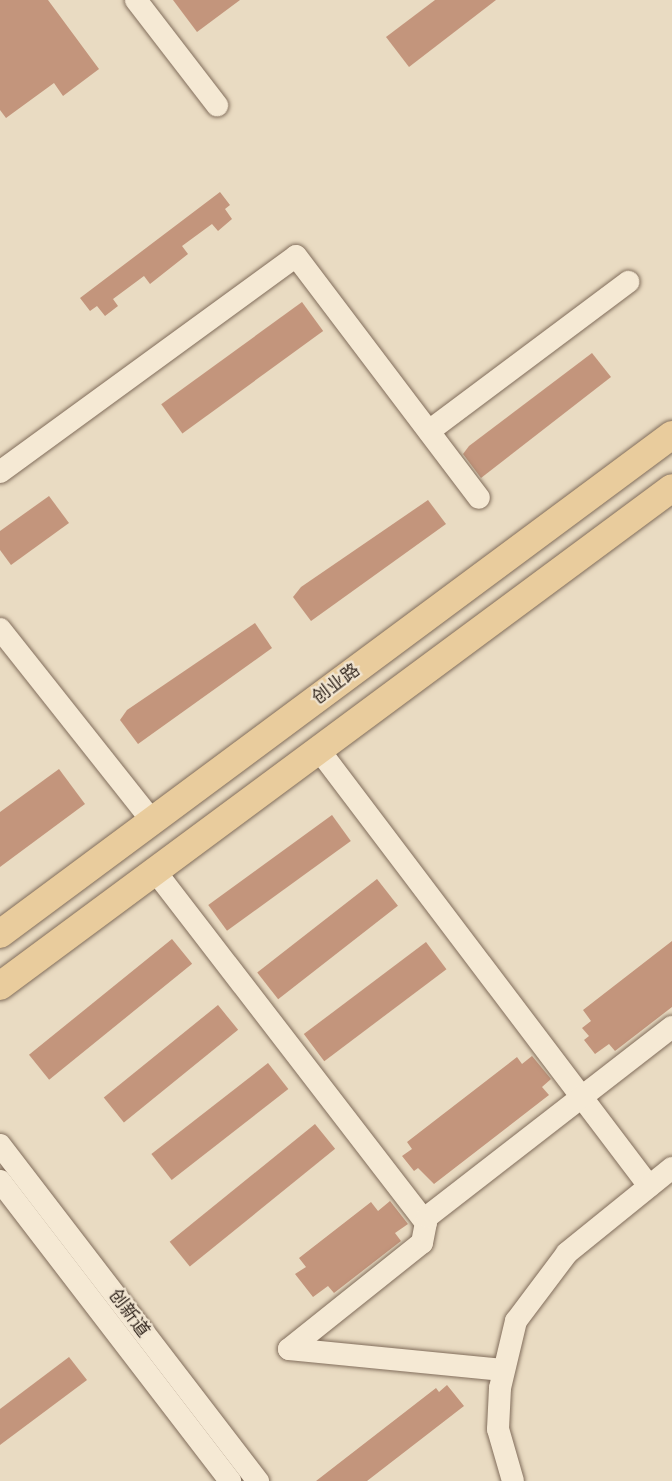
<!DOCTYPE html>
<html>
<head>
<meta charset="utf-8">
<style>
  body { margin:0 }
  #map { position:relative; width:672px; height:1481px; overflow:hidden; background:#e9dbc2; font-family:"Roboto Serif","Noto Sans SC",serif }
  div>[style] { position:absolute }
  .building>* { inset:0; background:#c3957c; transform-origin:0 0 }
  .roads { filter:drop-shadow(0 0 2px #816d5b) drop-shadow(0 0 2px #816d5b) }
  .minor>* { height:22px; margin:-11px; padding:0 11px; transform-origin:11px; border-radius:11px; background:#f5e9d4 }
  .major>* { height:28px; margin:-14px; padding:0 14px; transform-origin:14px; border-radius:14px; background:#e9cc9d }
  span { translate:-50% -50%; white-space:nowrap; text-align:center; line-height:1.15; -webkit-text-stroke:4.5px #f1e5d1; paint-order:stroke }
  .street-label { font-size:18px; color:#32261e }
</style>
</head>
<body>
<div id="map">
  <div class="building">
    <div style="clip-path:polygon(0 0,48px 0,99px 69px,63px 96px,54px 83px,6px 118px,0 110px)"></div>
    <div style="clip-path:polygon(173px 0,240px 0,197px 32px)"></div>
    <div style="clip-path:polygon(435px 0,496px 0,409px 67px,386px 37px)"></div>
    <div style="clip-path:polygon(220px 192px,230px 205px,225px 209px,232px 219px,218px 231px,212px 224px,182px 246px,188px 254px,150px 284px,144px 276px,113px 299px,118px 306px,105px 316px,97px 306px,90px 311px,80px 298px)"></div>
    <div style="left:302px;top:302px;width:36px;height:174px;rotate:54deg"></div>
    <div style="clip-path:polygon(592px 353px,611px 377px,481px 478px,463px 454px,469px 446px)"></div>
    <div style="clip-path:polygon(49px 496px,69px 523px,11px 565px,0 550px,0 531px)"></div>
    <div style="clip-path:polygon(428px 500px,446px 524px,311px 621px,293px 597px,301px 587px)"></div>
    <div style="clip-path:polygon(255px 623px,272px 648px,138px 744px,120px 720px,127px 710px)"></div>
    <div style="clip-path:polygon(59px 769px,85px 804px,0 867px,0 812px)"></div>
    <div style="left:332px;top:815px;width:32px;height:153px;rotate:54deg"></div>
    <div style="left:377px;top:879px;width:34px;height:152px;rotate:52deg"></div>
    <div style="left:172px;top:939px;width:32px;height:184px;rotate:51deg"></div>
    <div style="clip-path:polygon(672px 941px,672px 1007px,615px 1051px,609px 1044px,595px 1054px,584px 1040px,589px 1036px,582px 1028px,591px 1021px,583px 1010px)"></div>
    <div style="left:426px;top:942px;width:34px;height:153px;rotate:53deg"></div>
    <div style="left:218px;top:1005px;width:32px;height:147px;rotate:51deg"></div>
    <div style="clip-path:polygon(532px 1056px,551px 1079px,542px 1087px,549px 1095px,434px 1184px,418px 1168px,414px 1171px,402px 1156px,412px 1149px,407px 1142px,517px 1057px,522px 1064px)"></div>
    <div style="left:268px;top:1063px;width:33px;height:148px;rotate:52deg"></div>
    <div style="left:315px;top:1124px;width:32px;height:187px;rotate:51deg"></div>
    <div style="clip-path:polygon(390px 1201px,408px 1224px,395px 1233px,401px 1241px,334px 1293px,328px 1286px,313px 1297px,295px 1274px,306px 1267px,299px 1258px,371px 1202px,378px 1211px)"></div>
    <div style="clip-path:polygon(69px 1357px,87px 1380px,0 1445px,0 1409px)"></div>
    <div style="clip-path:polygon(447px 1385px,464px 1406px,367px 1481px,316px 1481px,436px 1388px,439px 1392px)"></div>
  </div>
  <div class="roads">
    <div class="minor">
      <div style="left:136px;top:0;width:133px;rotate:52.4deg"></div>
      <div style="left:429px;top:431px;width:249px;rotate:-36.8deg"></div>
      <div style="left:0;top:472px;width:366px;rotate:-36.1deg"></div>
      <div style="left:296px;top:256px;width:303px;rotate:52.9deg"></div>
      <div style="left:0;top:629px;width:245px;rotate:51.6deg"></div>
      <div style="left:319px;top:750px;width:547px;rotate:52.88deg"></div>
      <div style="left:155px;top:871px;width:444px;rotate:52.4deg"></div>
      <div style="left:0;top:1145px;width:424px;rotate:52.5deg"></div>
      <div style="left:0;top:1181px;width:378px;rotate:52.5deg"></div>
      <div style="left:289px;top:1349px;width:170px;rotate:-38.6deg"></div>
      <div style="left:422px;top:1243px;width:26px;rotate:-79deg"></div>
      <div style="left:427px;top:1217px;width:310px;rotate:-37.8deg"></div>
      <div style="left:289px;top:1349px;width:215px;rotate:5.6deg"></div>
      <div style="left:513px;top:1481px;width:54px;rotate:-106.1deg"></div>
      <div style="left:498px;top:1429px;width:41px;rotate:-87.2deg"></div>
      <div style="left:500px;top:1388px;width:69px;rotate:-76.6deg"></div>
      <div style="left:516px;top:1321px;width:85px;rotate:-53.1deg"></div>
      <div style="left:567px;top:1253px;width:135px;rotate:-39deg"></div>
    </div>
    <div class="major">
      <div style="left:0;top:934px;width:837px;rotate:-36.6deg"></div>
      <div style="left:0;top:986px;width:836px;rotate:-36.54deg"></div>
    </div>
  </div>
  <div class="street-label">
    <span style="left:336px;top:684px;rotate:-37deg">创业路</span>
    <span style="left:129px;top:1313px;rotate:53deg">创新道</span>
  </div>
</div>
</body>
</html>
